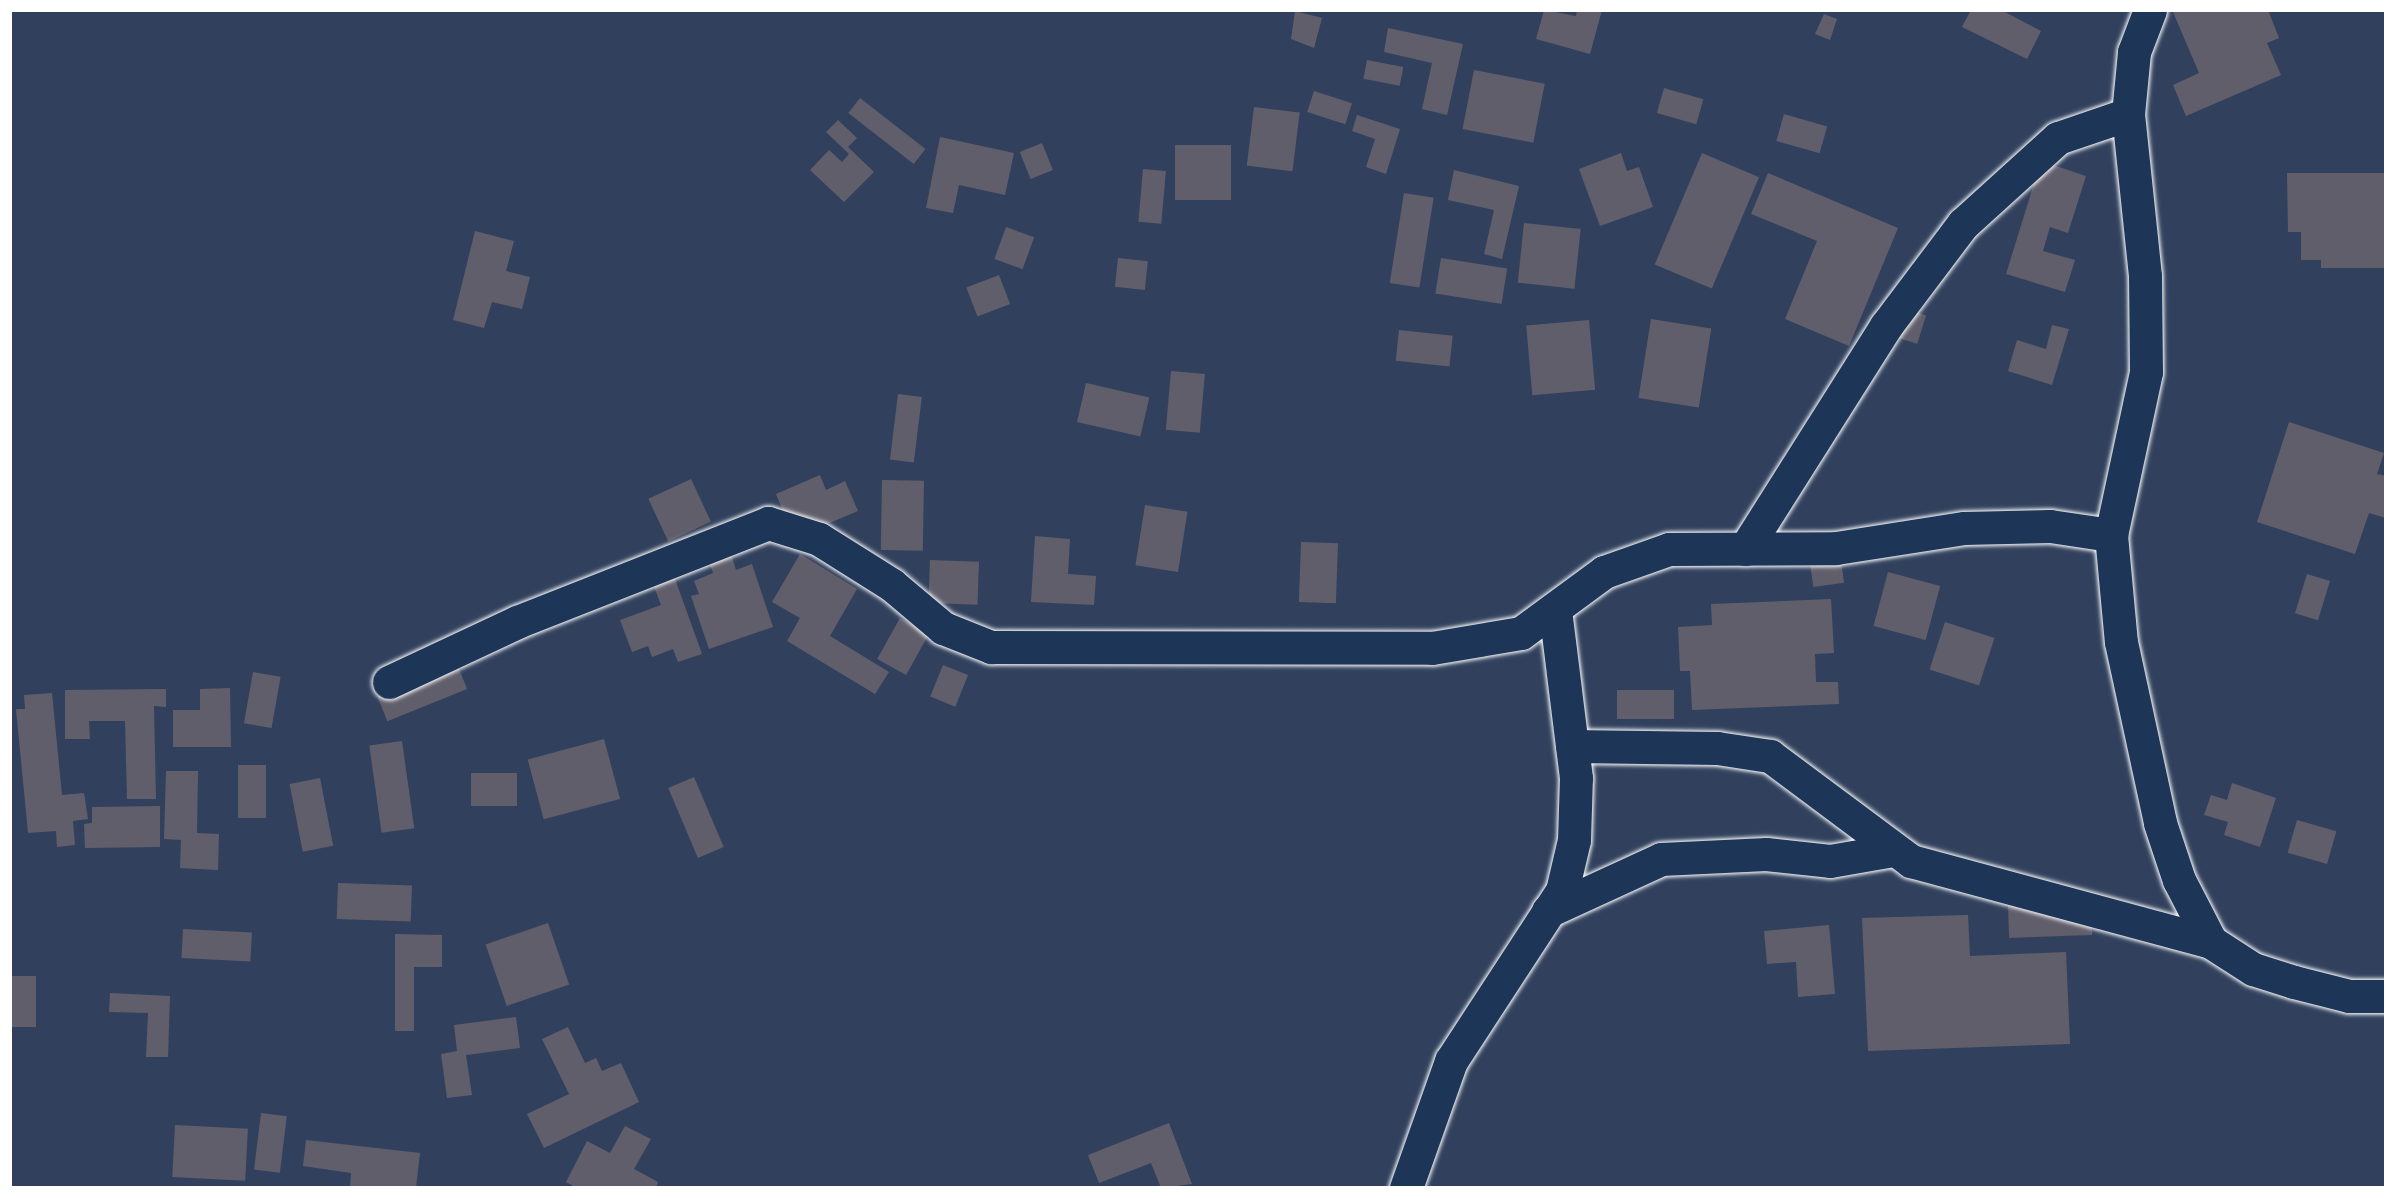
<!DOCTYPE html>
<html>
<head>
<meta charset="utf-8">
<style>
  body { margin:0 }
  #map { position:relative; width:2396px; height:1198px; overflow:hidden; background:#31415d; font-family:"Balsamiq Sans",sans-serif }
  div>[style] { position:absolute }
  .building>* { inset:0; background:#615e6c; transform-origin:0 0 }
  .roads { filter:drop-shadow(0 0 2px #fff) drop-shadow(0 0 2px #fff) }
  .street>* { height:33px; margin:-16.5px; padding:0 16.5px; transform-origin:16.5px; border-radius:16.5px; background:#1d3557 }
  span { translate:-50% -50%; white-space:nowrap; text-align:center; line-height:1.15; -webkit-text-stroke:5px #1d3557; paint-order:stroke }
  .frame { position:absolute; inset:0; border:12px solid #fff; pointer-events:none }
</style>
</head>
<body>
<div id="map">
  <div class="building">
    <div style="clip-path:polygon(1544px 10px,1576px 16px,1577px 10px,1602px 10px,1590px 54px,1536px 39px)"></div>
    <div style="clip-path:polygon(1971px 10px,2001px 10px,2041px 31px,2027px 59px,1962px 27px)"></div>
    <div style="clip-path:polygon(2268px 10px,2279px 38px,2267px 43px,2281px 75px,2186px 116px,2173px 85px,2199px 73px,2173px 12px)"></div>
    <div style="clip-path:polygon(1295px 11px,1322px 18px,1314px 48px,1291px 39px)"></div>
    <div style="clip-path:polygon(1824px 14px,1837px 19px,1830px 40px,1815px 34px)"></div>
    <div style="clip-path:polygon(1388px 28px,1463px 44px,1447px 115px,1422px 109px,1432px 63px,1384px 52px)"></div>
    <div style="left:1367px;top:60px;width:37px;height:19px;rotate:11deg"></div>
    <div style="left:1474px;top:70px;width:72px;height:60px;rotate:11deg"></div>
    <div style="left:1664px;top:88px;width:41px;height:26px;rotate:16deg"></div>
    <div style="left:1314px;top:91px;width:40px;height:22px;rotate:18deg"></div>
    <div style="left:860px;top:98px;width:83px;height:19px;rotate:38deg"></div>
    <div style="left:1254px;top:107px;width:46px;height:59px;rotate:7deg"></div>
    <div style="left:1784px;top:114px;width:45px;height:28px;rotate:16deg"></div>
    <div style="clip-path:polygon(1357px 115px,1400px 129px,1386px 174px,1366px 167px,1375px 139px,1352px 131px)"></div>
    <div style="clip-path:polygon(838px 120px,857px 138px,848px 147px,874px 172px,844px 202px,810px 170px,829px 150px,842px 162px,849px 154px,826px 132px)"></div>
    <div style="clip-path:polygon(940px 137px,1014px 153px,1005px 195px,959px 185px,953px 213px,926px 208px)"></div>
    <div style="left:1042px;top:143px;width:29px;height:24px;rotate:68deg"></div>
    <div style="left:1175px;top:145px;width:56px;height:55px"></div>
    <div style="clip-path:polygon(1621px 153px,1627px 171px,1639px 167px,1653px 207px,1600px 226px,1579px 169px)"></div>
    <div style="left:1702px;top:153px;width:62px;height:121px;rotate:23deg"></div>
    <div style="clip-path:polygon(2041px 161px,2086px 176px,2068px 233px,2050px 227px,2043px 251px,2075px 260px,2065px 292px,2006px 274px)"></div>
    <div style="left:1143px;top:169px;width:23px;height:53px;rotate:5deg"></div>
    <div style="clip-path:polygon(1454px 170px,1519px 186px,1502px 259px,1484px 254px,1494px 210px,1448px 200px)"></div>
    <div style="clip-path:polygon(1768px 173px,1898px 228px,1849px 346px,1785px 319px,1817px 241px,1751px 214px)"></div>
    <div style="clip-path:polygon(2287px 173px,2386px 173px,2386px 268px,2321px 268px,2321px 260px,2301px 260px,2301px 232px,2288px 232px)"></div>
    <div style="left:1404px;top:193px;width:30px;height:91px;rotate:9deg"></div>
    <div style="left:1524px;top:223px;width:57px;height:60px;rotate:6deg"></div>
    <div style="left:1006px;top:227px;width:30px;height:34px;rotate:20deg"></div>
    <div style="clip-path:polygon(475px 231px,514px 241px,506px 271px,530px 277px,522px 309px,492px 302px,484px 328px,453px 320px)"></div>
    <div style="left:1118px;top:258px;width:30px;height:29px;rotate:6deg"></div>
    <div style="left:1441px;top:258px;width:67px;height:36px;rotate:9deg"></div>
    <div style="left:999px;top:275px;width:31px;height:35px;rotate:69deg"></div>
    <div style="left:1906px;top:309px;width:21px;height:30px;rotate:17deg"></div>
    <div style="left:1651px;top:319px;width:61px;height:80px;rotate:9deg"></div>
    <div style="left:1589px;top:320px;width:70px;height:63px;rotate:85deg"></div>
    <div style="clip-path:polygon(2052px 325px,2069px 329px,2052px 385px,2008px 371px,2017px 340px,2046px 349px)"></div>
    <div style="left:1399px;top:330px;width:54px;height:31px;rotate:6deg"></div>
    <div style="left:1171px;top:371px;width:34px;height:59px;rotate:5deg"></div>
    <div style="left:1086px;top:383px;width:65px;height:40px;rotate:13deg"></div>
    <div style="left:898px;top:394px;width:24px;height:66px;rotate:7deg"></div>
    <div style="clip-path:polygon(2289px 422px,2384px 453px,2377px 474px,2386px 476px,2386px 518px,2369px 513px,2355px 554px,2257px 522px)"></div>
    <div style="clip-path:polygon(820px 475px,826px 490px,845px 481px,858px 511px,794px 538px,776px 494px)"></div>
    <div style="left:691px;top:479px;width:47px;height:47px;rotate:65deg"></div>
    <div style="left:882px;top:480px;width:42px;height:70px;rotate:1deg"></div>
    <div style="left:1145px;top:505px;width:43px;height:61px;rotate:9deg"></div>
    <div style="clip-path:polygon(1035px 536px,1070px 539px,1068px 574px,1096px 576px,1094px 605px,1031px 602px)"></div>
    <div style="clip-path:polygon(726px 537px,736px 570px,752px 564px,773px 627px,709px 649px,691px 596px,699px 594px,694px 581px,713px 573px,703px 545px)"></div>
    <div style="left:1301px;top:542px;width:37px;height:60px;rotate:2deg"></div>
    <div style="clip-path:polygon(800px 554px,857px 589px,830px 636px,889px 672px,875px 694px,787px 641px,800px 618px,772px 602px)"></div>
    <div style="left:930px;top:560px;width:49px;height:43px;rotate:2deg"></div>
    <div style="left:1841px;top:561px;width:22px;height:31px;rotate:82deg"></div>
    <div style="left:1888px;top:572px;width:54px;height:56px;rotate:15deg"></div>
    <div style="left:2307px;top:574px;width:24px;height:41px;rotate:17deg"></div>
    <div style="clip-path:polygon(674px 576px,702px 654px,678px 662px,673px 649px,652px 657px,648px 646px,632px 652px,620px 620px,661px 605px,653px 584px)"></div>
    <div style="clip-path:polygon(1831px 599px,1834px 653px,1815px 654px,1816px 682px,1838px 682px,1839px 704px,1692px 710px,1690px 671px,1680px 671px,1678px 627px,1712px 625px,1711px 604px)"></div>
    <div style="left:900px;top:618px;width:33px;height:47px;rotate:29deg"></div>
    <div style="left:1945px;top:622px;width:52px;height:50px;rotate:18deg"></div>
    <div style="left:457px;top:664px;width:27px;height:86px;rotate:68deg"></div>
    <div style="left:943px;top:665px;width:27px;height:34px;rotate:22deg"></div>
    <div style="left:253px;top:672px;width:28px;height:52px;rotate:10deg"></div>
    <div style="clip-path:polygon(230px 688px,231px 747px,173px 747px,173px 710px,200px 710px,200px 689px)"></div>
    <div style="clip-path:polygon(166px 689px,166px 707px,154px 706px,156px 799px,127px 799px,125px 721px,89px 721px,90px 739px,65px 739px,65px 690px)"></div>
    <div style="left:1617px;top:690px;width:57px;height:29px"></div>
    <div style="clip-path:polygon(52px 693px,62px 795px,84px 793px,88px 819px,73px 821px,75px 845px,57px 847px,56px 831px,28px 833px,16px 709px,25px 709px,24px 695px)"></div>
    <div style="left:604px;top:739px;width:62px;height:79px;rotate:75deg"></div>
    <div style="left:402px;top:741px;width:88px;height:33px;rotate:82deg"></div>
    <div style="left:266px;top:765px;width:53px;height:28px;rotate:90deg"></div>
    <div style="clip-path:polygon(166px 771px,198px 771px,197px 833px,219px 834px,218px 870px,180px 868px,181px 840px,164px 839px)"></div>
    <div style="left:471px;top:773px;width:46px;height:33px"></div>
    <div style="left:694px;top:777px;width:76px;height:28px;rotate:67deg"></div>
    <div style="left:320px;top:778px;width:69px;height:31px;rotate:79deg"></div>
    <div style="clip-path:polygon(2232px 783px,2276px 798px,2260px 847px,2224px 835px,2228px 822px,2204px 815px,2211px 795px,2227px 800px)"></div>
    <div style="clip-path:polygon(160px 806px,160px 847px,85px 848px,84px 824px,92px 823px,92px 807px)"></div>
    <div style="left:2297px;top:820px;width:41px;height:34px;rotate:16deg"></div>
    <div style="left:338px;top:883px;width:74px;height:36px;rotate:2deg"></div>
    <div style="left:2091px;top:903px;width:32px;height:83px;rotate:88deg"></div>
    <div style="clip-path:polygon(1968px 915px,1970px 956px,2066px 952px,2070px 1044px,1868px 1051px,1862px 918px)"></div>
    <div style="left:548px;top:923px;width:65px;height:66px;rotate:71deg"></div>
    <div style="clip-path:polygon(1829px 925px,1835px 994px,1798px 997px,1796px 962px,1767px 964px,1764px 931px)"></div>
    <div style="left:183px;top:929px;width:69px;height:29px;rotate:3deg"></div>
    <div style="clip-path:polygon(395px 934px,442px 935px,442px 967px,414px 967px,414px 1031px,395px 1031px)"></div>
    <div style="left:10px;top:976px;width:26px;height:51px"></div>
    <div style="clip-path:polygon(110px 993px,170px 996px,168px 1057px,146px 1057px,148px 1013px,109px 1012px)"></div>
    <div style="clip-path:polygon(516px 1017px,520px 1048px,466px 1055px,472px 1095px,447px 1098px,441px 1054px,457px 1051px,454px 1025px)"></div>
    <div style="clip-path:polygon(568px 1027px,585px 1063px,596px 1058px,602px 1071px,621px 1063px,639px 1102px,544px 1148px,527px 1114px,569px 1094px,542px 1039px)"></div>
    <div style="left:261px;top:1113px;width:26px;height:57px;rotate:7deg"></div>
    <div style="clip-path:polygon(1169px 1123px,1192px 1184px,1161px 1188px,1151px 1163px,1099px 1183px,1088px 1155px)"></div>
    <div style="left:175px;top:1125px;width:73px;height:52px;rotate:3deg"></div>
    <div style="clip-path:polygon(625px 1126px,651px 1139px,634px 1169px,658px 1182px,656px 1188px,577px 1188px,566px 1182px,587px 1141px,610px 1153px)"></div>
    <div style="clip-path:polygon(306px 1140px,420px 1153px,416px 1188px,350px 1186px,351px 1173px,303px 1166px)"></div>
  </div>
  <div class="roads">
    <div class="street">
      <div style="left:2150px;top:10px;width:45px;rotate:110.9deg"></div>
      <div style="left:2134px;top:52px;width:62px;rotate:95.5deg"></div>
      <div style="left:2128px;top:114px;width:163px;rotate:84deg"></div>
      <div style="left:2145px;top:276px;width:96px;rotate:89.4deg"></div>
      <div style="left:2146px;top:372px;width:167px;rotate:102.1deg"></div>
      <div style="left:2111px;top:535px;width:107px;rotate:84.7deg"></div>
      <div style="left:2121px;top:642px;width:185px;rotate:77.8deg"></div>
      <div style="left:2160px;top:823px;width:60px;rotate:71.6deg"></div>
      <div style="left:2179px;top:880px;width:70px;rotate:62.7deg"></div>
      <div style="left:2211px;top:942px;width:50px;rotate:32.7deg"></div>
      <div style="left:2253px;top:969px;width:43px;rotate:17.6deg"></div>
      <div style="left:2294px;top:982px;width:57px;rotate:14.3deg"></div>
      <div style="left:2349px;top:996px;width:37px"></div>
      <div style="left:1745px;top:549px;width:264px;rotate:-57.7deg"></div>
      <div style="left:1886px;top:326px;width:128px;rotate:-53deg"></div>
      <div style="left:1963px;top:224px;width:128px;rotate:-42.2deg"></div>
      <div style="left:2058px;top:138px;width:74px;rotate:-18.9deg"></div>
      <div style="left:389px;top:682px;width:141px;rotate:-25.1deg"></div>
      <div style="left:517px;top:622px;width:270px;rotate:-21.5deg"></div>
      <div style="left:768px;top:523px;width:53px;rotate:17.4deg"></div>
      <div style="left:819px;top:539px;width:86px;rotate:32.2deg"></div>
      <div style="left:892px;top:585px;width:67px;rotate:40.1deg"></div>
      <div style="left:943px;top:628px;width:52px;rotate:21.6deg"></div>
      <div style="left:991px;top:647px;width:441px;rotate:0.1deg"></div>
      <div style="left:1432px;top:648px;width:90px;rotate:-9.6deg"></div>
      <div style="left:1521px;top:633px;width:103px;rotate:-36.3deg"></div>
      <div style="left:1604px;top:572px;width:69px;rotate:-19.5deg"></div>
      <div style="left:1669px;top:549px;width:167px;rotate:-0.3deg"></div>
      <div style="left:1836px;top:548px;width:130px;rotate:-8.9deg"></div>
      <div style="left:1964px;top:528px;width:86px;rotate:-1.3deg"></div>
      <div style="left:2050px;top:526px;width:62px;rotate:8.4deg"></div>
      <div style="left:1572px;top:746px;width:145px;rotate:0.8deg"></div>
      <div style="left:1717px;top:748px;width:54px;rotate:8.6deg"></div>
      <div style="left:1770px;top:756px;width:176px;rotate:36.7deg"></div>
      <div style="left:1911px;top:861px;width:311px;rotate:15.1deg"></div>
      <div style="left:1548px;top:911px;width:124px;rotate:-24.7deg"></div>
      <div style="left:1661px;top:859px;width:105px;rotate:-2.7deg"></div>
      <div style="left:1766px;top:854px;width:64px;rotate:6.2deg"></div>
      <div style="left:1830px;top:861px;width:64px;rotate:-9.9deg"></div>
      <div style="left:1406px;top:1188px;width:135px;rotate:-70.5deg"></div>
      <div style="left:1451px;top:1061px;width:203px;rotate:-56.9deg"></div>
      <div style="left:1562px;top:891px;width:52px;rotate:-76.8deg"></div>
      <div style="left:1574px;top:840px;width:62px;rotate:-88.2deg"></div>
      <div style="left:1576px;top:778px;width:170px;rotate:-97.1deg"></div>
    </div>
  </div>
  <div class="frame"></div>
</div>
</body>
</html>
